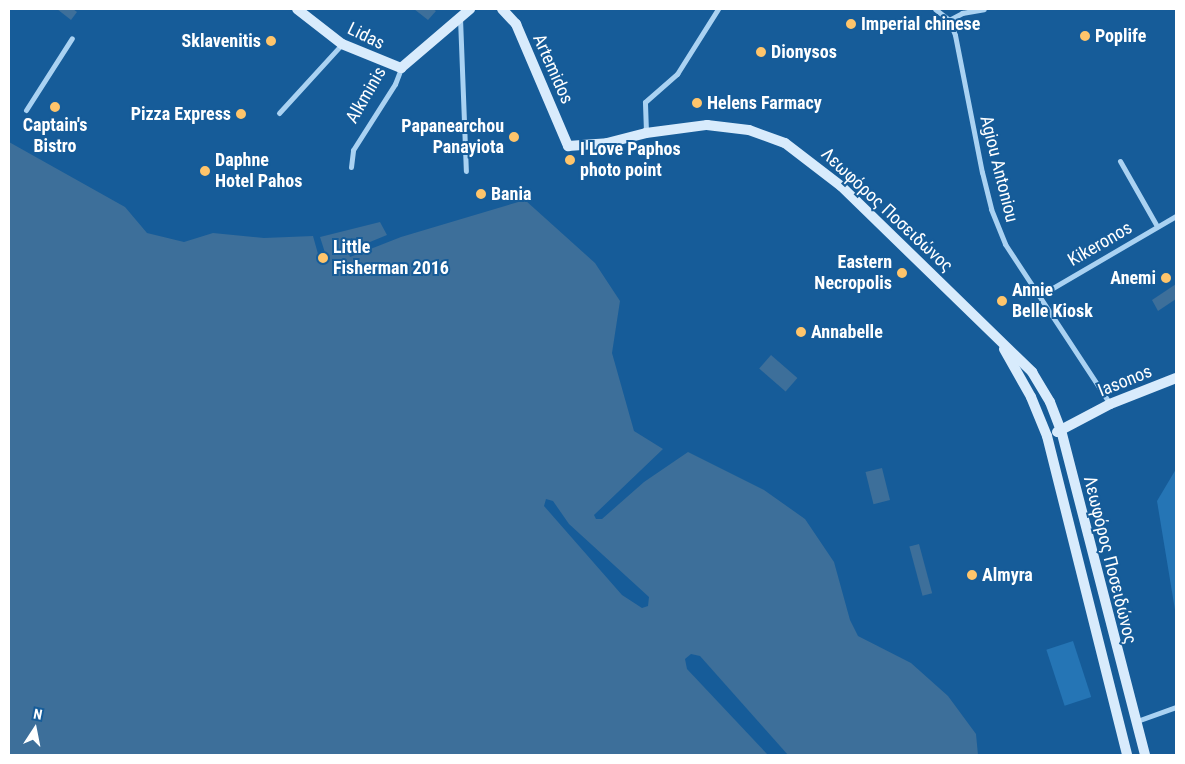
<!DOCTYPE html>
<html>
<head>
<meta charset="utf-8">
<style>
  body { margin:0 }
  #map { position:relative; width:1185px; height:764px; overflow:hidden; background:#165c99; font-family:"Roboto Condensed",sans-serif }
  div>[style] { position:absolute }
  .green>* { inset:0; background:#2575b5; transform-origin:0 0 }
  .water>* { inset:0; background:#3d6f9a; transform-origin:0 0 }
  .pier>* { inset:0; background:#165c99 }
  .street>* { height:5px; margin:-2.5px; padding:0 2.5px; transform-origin:2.5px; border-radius:2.5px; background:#aad2f2 }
  .secondary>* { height:10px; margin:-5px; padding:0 5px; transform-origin:5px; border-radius:5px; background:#d8ebfc }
  .dots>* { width:14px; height:14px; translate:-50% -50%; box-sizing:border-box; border:2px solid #165c99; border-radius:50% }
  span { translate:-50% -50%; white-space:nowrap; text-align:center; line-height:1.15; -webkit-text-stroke:4px #165c99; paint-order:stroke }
  .poi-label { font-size:18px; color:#fff; font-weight:700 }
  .left { translate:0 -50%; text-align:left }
  .right { translate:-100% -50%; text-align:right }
  .street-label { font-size:18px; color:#fff }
  .frame { position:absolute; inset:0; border:10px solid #fff; pointer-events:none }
  .north { position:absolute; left:10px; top:704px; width:50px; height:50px; -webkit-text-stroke:4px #165c99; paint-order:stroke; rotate:11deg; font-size:14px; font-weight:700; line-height:20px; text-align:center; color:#fff }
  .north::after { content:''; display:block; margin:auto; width:18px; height:22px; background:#fff; clip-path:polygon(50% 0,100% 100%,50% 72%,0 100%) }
</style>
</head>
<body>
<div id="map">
  <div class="green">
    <div style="clip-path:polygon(1176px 469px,1176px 616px,1157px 501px)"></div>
    <div style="left:1073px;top:641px;width:59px;height:28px;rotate:72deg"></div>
  </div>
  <div class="water">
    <div style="clip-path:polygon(57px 9px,73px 9px,77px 12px,71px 20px)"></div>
    <div style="clip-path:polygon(414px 9px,433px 9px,436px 11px,428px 20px)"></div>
    <div style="clip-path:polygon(9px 142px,125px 207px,147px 233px,184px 242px,213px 233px,264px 238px,313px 236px,320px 261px,327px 259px,320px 237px,380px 222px,387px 235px,348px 251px,350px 257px,401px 237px,525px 200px,595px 263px,620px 301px,612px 353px,634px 431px,663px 449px,594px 515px,596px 519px,602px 519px,644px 482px,688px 452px,764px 490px,805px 519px,834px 562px,850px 620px,858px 636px,911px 663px,948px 696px,976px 734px,978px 755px,9px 755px)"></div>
    <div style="clip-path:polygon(1176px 284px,1176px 299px,1158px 311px,1152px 300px)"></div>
    <div style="left:771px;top:355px;width:35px;height:18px;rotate:41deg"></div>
    <div style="left:882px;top:468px;width:33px;height:17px;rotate:76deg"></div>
    <div style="left:919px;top:544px;width:51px;height:10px;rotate:75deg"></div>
  </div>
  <div class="pier">
    <div style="clip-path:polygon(546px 499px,553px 501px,569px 524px,649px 597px,648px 606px,642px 608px,622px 595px,544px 506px)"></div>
    <div style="clip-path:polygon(691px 654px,700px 656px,788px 755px,768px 755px,687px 669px,685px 659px)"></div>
  </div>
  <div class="street">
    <div style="left:935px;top:9px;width:18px;rotate:38deg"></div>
    <div style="left:949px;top:20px;width:16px;rotate:68deg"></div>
    <div style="left:955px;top:35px;width:140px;rotate:78.9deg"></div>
    <div style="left:982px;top:172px;width:38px;rotate:76deg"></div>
    <div style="left:991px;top:209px;width:38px;rotate:68deg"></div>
    <div style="left:1005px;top:244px;width:191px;rotate:56.7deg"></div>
    <div style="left:460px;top:18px;width:153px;rotate:87.8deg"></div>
    <div style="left:949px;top:20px;width:15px;rotate:-28deg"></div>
    <div style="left:962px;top:13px;width:22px;rotate:-10deg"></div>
    <div style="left:26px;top:110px;width:85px;rotate:-57.4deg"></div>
    <div style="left:279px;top:113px;width:93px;rotate:-47.6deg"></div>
    <div style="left:646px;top:132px;width:30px;rotate:-92deg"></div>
    <div style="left:645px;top:102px;width:43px;rotate:-41.2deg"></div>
    <div style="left:677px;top:74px;width:77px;rotate:-57.8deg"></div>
    <div style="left:1120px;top:161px;width:75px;rotate:60.4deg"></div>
    <div style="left:351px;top:167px;width:17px;rotate:-83deg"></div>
    <div style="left:353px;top:150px;width:78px;rotate:-57.5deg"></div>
    <div style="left:395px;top:84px;width:17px;rotate:-69deg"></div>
    <div style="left:1039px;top:296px;width:159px;rotate:-30.3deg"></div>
    <div style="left:1137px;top:721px;width:41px;rotate:-19.7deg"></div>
  </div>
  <div class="secondary">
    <div style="left:297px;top:9px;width:57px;rotate:37.9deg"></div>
    <div style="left:342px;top:44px;width:64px;rotate:22.1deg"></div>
    <div style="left:401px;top:68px;width:91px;rotate:-40.5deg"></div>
    <div style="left:502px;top:9px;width:21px;rotate:47deg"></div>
    <div style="left:516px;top:24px;width:133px;rotate:66.9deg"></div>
    <div style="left:568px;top:146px;width:39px;rotate:-4deg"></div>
    <div style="left:607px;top:143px;width:40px;rotate:-14.4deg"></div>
    <div style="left:646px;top:133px;width:62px;rotate:-7.5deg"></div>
    <div style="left:707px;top:125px;width:42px;rotate:6.8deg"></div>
    <div style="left:749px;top:130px;width:38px;rotate:20deg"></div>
    <div style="left:785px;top:143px;width:71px;rotate:37.5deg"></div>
    <div style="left:841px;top:186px;width:267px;rotate:44.2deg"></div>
    <div style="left:1032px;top:372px;width:35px;rotate:59deg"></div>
    <div style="left:1050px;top:402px;width:30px;rotate:69deg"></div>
    <div style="left:1061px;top:430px;width:336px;rotate:75.5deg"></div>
    <div style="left:1004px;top:349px;width:55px;rotate:60.6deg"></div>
    <div style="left:1031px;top:397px;width:42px;rotate:67.7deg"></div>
    <div style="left:1047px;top:436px;width:329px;rotate:75.9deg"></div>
    <div style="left:1057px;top:432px;width:60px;rotate:-27.8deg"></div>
    <div style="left:1110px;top:404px;width:71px;rotate:-21.5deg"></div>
  </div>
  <div class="dots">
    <div style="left:851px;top:24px;background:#ffc56b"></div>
    <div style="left:1085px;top:36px;background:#ffc56b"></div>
    <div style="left:271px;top:41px;background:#ffc56b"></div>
    <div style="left:761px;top:52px;background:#ffc56b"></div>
    <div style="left:697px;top:103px;background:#ffc56b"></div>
    <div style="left:55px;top:107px;background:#ffc56b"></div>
    <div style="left:241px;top:114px;background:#ffc56b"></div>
    <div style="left:514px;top:137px;background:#ffc56b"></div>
    <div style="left:570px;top:160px;background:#ffc56b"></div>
    <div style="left:205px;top:171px;background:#ffc56b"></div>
    <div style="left:481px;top:194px;background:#ffc56b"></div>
    <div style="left:323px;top:258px;background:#ffc56b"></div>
    <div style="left:902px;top:273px;background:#ffc56b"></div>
    <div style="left:1166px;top:278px;background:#ffc56b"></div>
    <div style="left:1002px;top:301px;background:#ffc56b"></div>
    <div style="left:801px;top:332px;background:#ffc56b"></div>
    <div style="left:972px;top:575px;background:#ffc56b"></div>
  </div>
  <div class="poi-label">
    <span class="left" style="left:861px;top:24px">Imperial chinese</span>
    <span class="left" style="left:1095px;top:36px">Poplife</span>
    <span class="right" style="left:261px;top:41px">Sklavenitis</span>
    <span class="left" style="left:771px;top:52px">Dionysos</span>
    <span class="left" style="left:707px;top:103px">Helens Farmacy</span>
    <span class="right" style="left:231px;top:114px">Pizza Express</span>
    <span style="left:55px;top:136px">Captain's<br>Bistro</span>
    <span class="right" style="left:504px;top:137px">Papanearchou<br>Panayiota</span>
    <span class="left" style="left:580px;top:160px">I Love Paphos<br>photo point</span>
    <span class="left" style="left:215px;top:171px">Daphne<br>Hotel Pahos</span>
    <span class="left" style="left:491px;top:194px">Bania</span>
    <span class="left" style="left:333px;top:258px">Little<br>Fisherman 2016</span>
    <span class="right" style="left:892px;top:273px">Eastern<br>Necropolis</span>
    <span class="right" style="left:1156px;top:278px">Anemi</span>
    <span class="left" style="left:1012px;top:301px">Annie<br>Belle Kiosk</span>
    <span class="left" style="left:811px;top:332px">Annabelle</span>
    <span class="left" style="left:982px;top:575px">Almyra</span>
  </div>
  <div class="street-label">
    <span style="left:366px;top:36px;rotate:26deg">Lidas</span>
    <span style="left:553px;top:69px;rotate:66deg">Artemidos</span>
    <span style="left:366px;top:95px;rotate:-60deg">Alkminis</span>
    <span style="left:999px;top:169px;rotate:76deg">Agiou Antoniou</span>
    <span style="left:887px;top:210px;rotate:43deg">Λεωφόρος Ποσειδώνος</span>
    <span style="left:1100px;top:244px;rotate:-30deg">Kikeronos</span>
    <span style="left:1125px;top:381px;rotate:-22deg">Iasonos</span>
    <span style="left:1110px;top:560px;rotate:76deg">Λεωφόρος Ποσειδώνος</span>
  </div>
  <div class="frame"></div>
  <div class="north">N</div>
</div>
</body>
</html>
